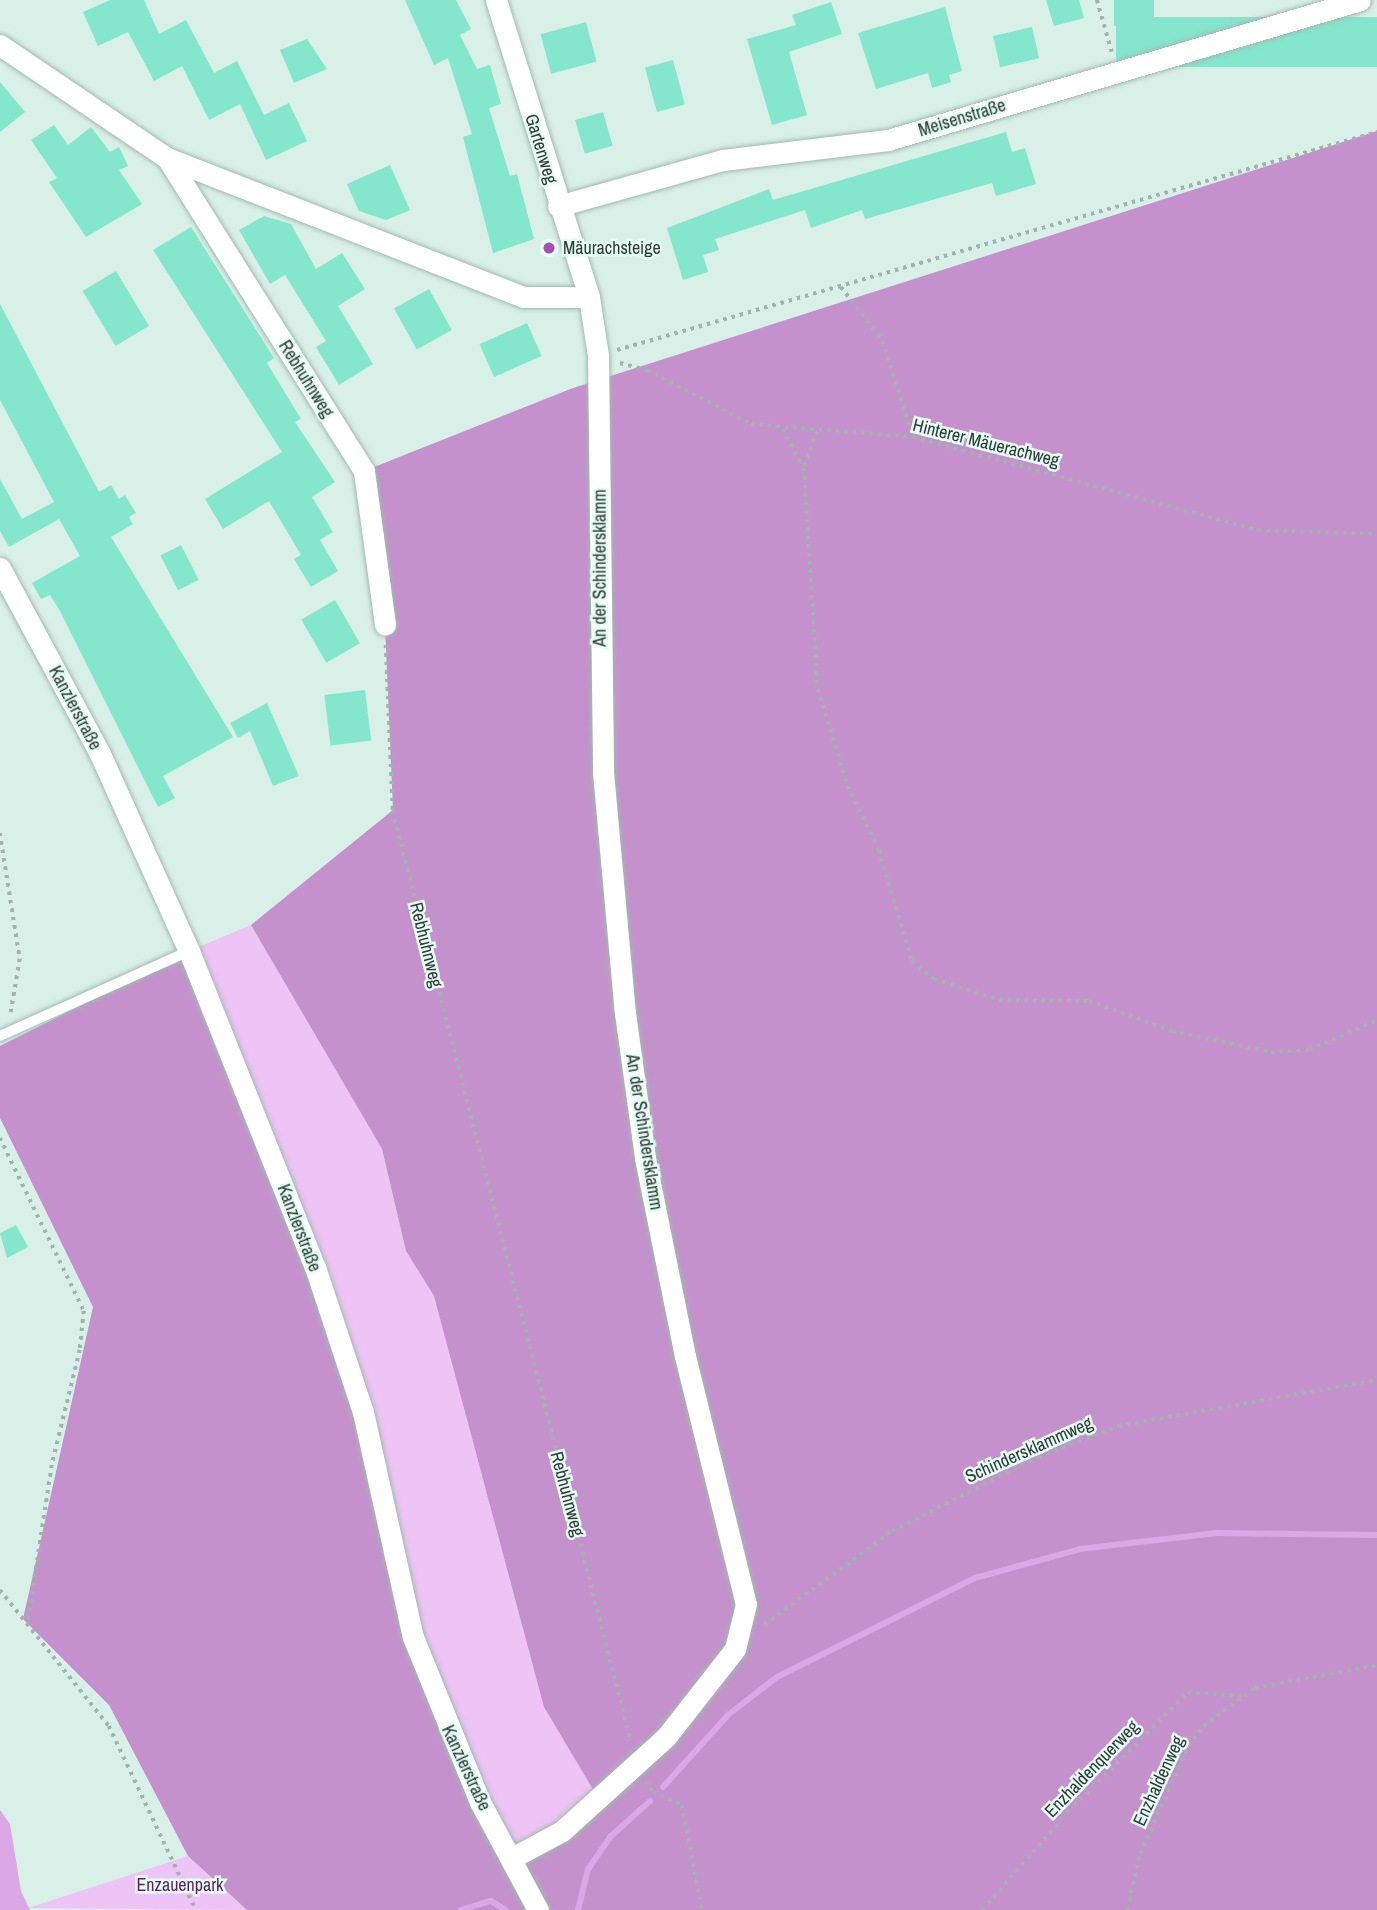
<!DOCTYPE html>
<html>
<head>
<meta charset="utf-8">
<style>
  body { margin:0 }
  #map { position:relative; width:1377px; height:1910px; overflow:hidden; background:#d8f0e8; font-family:"Archivo Narrow",sans-serif }
  div>[style] { position:absolute }
  .green>* { inset:0; background:#eec3f5 }
  .forest>* { inset:0; background:#c491cc }
  .water>* { inset:0; background:#dba7e4 }
  .stream>* { height:6px; margin:-3px; padding:0 3px; transform-origin:3px; border-radius:3px; background:#dba7e4 }
  .building>* { inset:0; background:#84e6cc; transform-origin:0 0 }
  .path>* { height:3.5px; margin-top:-1.75px; transform-origin:0; background:repeating-linear-gradient(90deg,#a0b3ad 0 3.5px,transparent 0 8.5px) }
  .roads { filter:drop-shadow(0 0 2px #a2b9b2) drop-shadow(0 0 2px #a2b9b2) }
  .service>* { height:10px; margin:-5px; padding:0 5px; transform-origin:5px; border-radius:5px; background:#fff }
  .minor>* { height:21px; margin:-10.5px; padding:0 10.5px; transform-origin:10.5px; border-radius:10.5px; background:#fff }
  .dots>* { width:19px; height:19px; translate:-50% -50%; box-sizing:border-box; border:4px solid #e5fdf5; border-radius:50% }
  span { translate:-50% -50%; white-space:nowrap; text-align:center; line-height:1.15; -webkit-text-stroke:5px #e5fdf5; paint-order:stroke }
  .street-label { font-size:18px; color:#2f3936 }
  .poi-label { font-size:18px; color:#2f3936 }
  .left { translate:0 -50%; text-align:left }
  .park-label { font-size:18px; color:#5c1f66 }
</style>
</head>
<body>
<div id="map">
  <div class="green">
    <div style="clip-path:polygon(251px 925px,382px 1149px,406px 1251px,434px 1296px,597px 1796px,512px 1858px,480px 1802px,189px 951px)"></div>
    <div style="clip-path:polygon(188px 1856px,247px 1910px,28px 1908px)"></div>
  </div>
  <div class="forest">
    <div style="clip-path:polygon(1377px 131px,1377px 1910px,247px 1910px,188px 1856px,109px 1705px,23px 1619px,93px 1307px,0 1118px,0 1046px,189px 951px,315px 1267px,413px 1637px,512px 1857px,597px 1796px,544px 1707px,434px 1296px,406px 1251px,382px 1149px,251px 925px,393px 810px,385px 625px,364px 471px,573px 388px)"></div>
  </div>
  <div class="water">
    <div style="clip-path:polygon(0 1810px,10px 1824px,21px 1891px,30px 1910px,0 1910px)"></div>
  </div>
  <div class="stream">
    <div style="left:663px;top:1787px;width:97px;rotate:-47.9deg"></div>
    <div style="left:728px;top:1715px;width:62px;rotate:-37.8deg"></div>
    <div style="left:777px;top:1677px;width:221px;rotate:-26.6deg"></div>
    <div style="left:975px;top:1578px;width:109px;rotate:-15.4deg"></div>
    <div style="left:1080px;top:1549px;width:137px;rotate:-6.7deg"></div>
    <div style="left:1216px;top:1533px;width:161px;rotate:0.7deg"></div>
    <div style="left:461px;top:1910px;width:31px;rotate:-17deg"></div>
    <div style="left:491px;top:1901px;width:17px;rotate:31deg"></div>
    <div style="left:578px;top:1910px;width:42px;rotate:-76.3deg"></div>
    <div style="left:588px;top:1869px;width:39px;rotate:-55deg"></div>
    <div style="left:610px;top:1837px;width:54px;rotate:-42deg"></div>
  </div>
  <div class="building">
    <div style="clip-path:polygon(110px 0,144px 0,159px 34px,186px 20px,214px 73px,237px 61px,264px 115px,289px 103px,307px 141px,266px 160px,240px 104px,209px 120px,182px 66px,154px 81px,128px 32px,98px 46px,83px 12px)"></div>
    <div style="clip-path:polygon(405px 0,456px 0,471px 29px,460px 35px,477px 69px,490px 65px,501px 104px,489px 108px,510px 176px,517px 174px,534px 239px,493px 253px,463px 137px,472px 134px,448px 58px,434px 65px)"></div>
    <div style="clip-path:polygon(1046px 0,1079px 0,1084px 18px,1054px 26px)"></div>
    <div style="left:1114px;top:0;width:40px;height:26px"></div>
    <div style="clip-path:polygon(831px 2px,842px 34px,789px 52px,807px 115px,772px 125px,747px 39px,796px 25px,792px 15px)"></div>
    <div style="clip-path:polygon(945px 7px,962px 71px,949px 75px,951px 82px,932px 88px,928px 73px,876px 89px,858px 33px)"></div>
    <div style="left:1377px;top:17px;width:50px;height:261px;rotate:90deg"></div>
    <div style="left:586px;top:22px;width:41px;height:47px;rotate:75deg"></div>
    <div style="left:1032px;top:27px;width:32px;height:40px;rotate:77deg"></div>
    <div style="clip-path:polygon(307px 39px,327px 69px,294px 83px,280px 50px)"></div>
    <div style="left:673px;top:60px;width:46px;height:29px;rotate:75deg"></div>
    <div style="clip-path:polygon(0 82px,25px 112px,0 132px)"></div>
    <div style="left:603px;top:112px;width:35px;height:29px;rotate:74deg"></div>
    <div style="clip-path:polygon(54px 125px,68px 145px,91px 127px,110px 152px,119px 147px,128px 166px,119px 170px,142px 204px,86px 237px,49px 182px,57px 178px,31px 140px)"></div>
    <div style="clip-path:polygon(1006px 132px,1012px 152px,1025px 148px,1036px 184px,996px 196px,992px 183px,865px 219px,862px 210px,811px 228px,805px 210px,715px 239px,719px 250px,703px 255px,708px 272px,683px 280px,667px 228px,769px 189px,773px 200px)"></div>
    <div style="clip-path:polygon(390px 165px,410px 210px,386px 220px,359px 211px,347px 184px)"></div>
    <div style="clip-path:polygon(264px 216px,291px 224px,316px 269px,342px 253px,365px 289px,338px 306px,373px 364px,339px 385px,316px 347px,326px 341px,285px 275px,270px 284px,239px 230px)"></div>
    <div style="clip-path:polygon(191px 227px,274px 358px,267px 363px,301px 419px,295px 422px,335px 482px,312px 497px,333px 532px,320px 540px,338px 571px,311px 587px,294px 559px,301px 555px,269px 501px,223px 529px,205px 499px,282px 452px,153px 250px)"></div>
    <div style="left:116px;top:271px;width:64px;height:39px;rotate:59deg"></div>
    <div style="left:429px;top:289px;width:47px;height:40px;rotate:61deg"></div>
    <div style="clip-path:polygon(0 304px,99px 492px,111px 485px,119px 499px,125px 495px,136px 513px,129px 517px,133px 524px,111px 537px,233px 737px,163px 776px,175px 798px,158px 807px,60px 611px,50px 595px,41px 599px,32px 583px,80px 556px,59px 519px,9px 547px,0 531px,0 479px,22px 519px,54px 502px,0 400px)"></div>
    <div style="left:527px;top:323px;width:36px;height:52px;rotate:66deg"></div>
    <div style="left:181px;top:545px;width:39px;height:23px;rotate:63deg"></div>
    <div style="left:335px;top:600px;width:50px;height:39px;rotate:60deg"></div>
    <div style="left:365px;top:690px;width:51px;height:41px;rotate:83deg"></div>
    <div style="clip-path:polygon(267px 703px,299px 776px,273px 786px,250px 731px,238px 738px,230px 723px)"></div>
    <div style="clip-path:polygon(16px 1225px,28px 1247px,7px 1258px,0 1233px)"></div>
  </div>
  <div class="path">
    <div style="left:1097px;top:0;width:54px;rotate:73.9deg"></div>
    <div style="left:841px;top:287px;width:68px;rotate:52.1deg"></div>
    <div style="left:883px;top:341px;width:101px;rotate:72.6deg"></div>
    <div style="left:617px;top:350px;width:791px;rotate:-16.01deg"></div>
    <div style="left:620px;top:363px;width:28px;rotate:15deg"></div>
    <div style="left:647px;top:370px;width:117px;rotate:27.4deg"></div>
    <div style="left:751px;top:424px;width:163px;rotate:4.6deg"></div>
    <div style="left:913px;top:437px;width:357px;rotate:15.1deg"></div>
    <div style="left:1258px;top:530px;width:119px;rotate:1.9deg"></div>
    <div style="left:783px;top:429px;width:44px;rotate:61.7deg"></div>
    <div style="left:804px;top:468px;width:221px;rotate:86.4deg"></div>
    <div style="left:818px;top:689px;width:102px;rotate:72.8deg"></div>
    <div style="left:848px;top:786px;width:71px;rotate:64.2deg"></div>
    <div style="left:879px;top:850px;width:116px;rotate:73.4deg"></div>
    <div style="left:912px;top:961px;width:28px;rotate:39deg"></div>
    <div style="left:934px;top:979px;width:68px;rotate:17.9deg"></div>
    <div style="left:999px;top:1000px;width:90px;rotate:0.6deg"></div>
    <div style="left:1089px;top:1001px;width:88px;rotate:19.9deg"></div>
    <div style="left:1172px;top:1031px;width:101px;rotate:12deg"></div>
    <div style="left:1271px;top:1052px;width:38px;rotate:-3deg"></div>
    <div style="left:1309px;top:1050px;width:74px;rotate:-23.8deg"></div>
    <div style="left:804px;top:466px;width:37px;rotate:-70deg"></div>
    <div style="left:386px;top:645px;width:166px;rotate:87.6deg"></div>
    <div style="left:393px;top:811px;width:960px;rotate:75.65deg"></div>
    <div style="left:0;top:833px;width:128px;rotate:81deg"></div>
    <div style="left:20px;top:959px;width:54px;rotate:99.6deg"></div>
    <div style="left:0;top:1138px;width:192px;rotate:64.1deg"></div>
    <div style="left:84px;top:1311px;width:39px;rotate:96deg"></div>
    <div style="left:80px;top:1350px;width:118px;rotate:103.7deg"></div>
    <div style="left:52px;top:1465px;width:159px;rotate:98.7deg"></div>
    <div style="left:0;top:1590px;width:174px;rotate:51.3deg"></div>
    <div style="left:109px;top:1726px;width:204px;rotate:64.7deg"></div>
    <div style="left:764px;top:1625px;width:159px;rotate:-36.3deg"></div>
    <div style="left:892px;top:1531px;width:164px;rotate:-26.9deg"></div>
    <div style="left:1038px;top:1457px;width:86px;rotate:-21.2deg"></div>
    <div style="left:1118px;top:1426px;width:263px;rotate:-10.1deg"></div>
    <div style="left:646px;top:1781px;width:13px;rotate:58deg"></div>
    <div style="left:653px;top:1792px;width:32px;rotate:24deg"></div>
    <div style="left:682px;top:1805px;width:107px;rotate:79.2deg"></div>
    <div style="left:982px;top:1910px;width:130px;rotate:-48.7deg"></div>
    <div style="left:1068px;top:1812px;width:170px;rotate:-45deg"></div>
    <div style="left:1188px;top:1692px;width:55px;rotate:4.2deg"></div>
    <div style="left:1127px;top:1910px;width:57px;rotate:-76.9deg"></div>
    <div style="left:1140px;top:1854px;width:118px;rotate:-66deg"></div>
    <div style="left:1188px;top:1746px;width:25px;rotate:-53deg"></div>
    <div style="left:1203px;top:1726px;width:64px;rotate:-36.2deg"></div>
    <div style="left:1255px;top:1688px;width:124px;rotate:-10.7deg"></div>
  </div>
  <div class="roads">
    <div class="service">
      <div style="left:0;top:1036px;width:207px;rotate:-24.2deg"></div>
    </div>
    <div class="minor">
      <div style="left:496px;top:0;width:311px;rotate:72.6deg"></div>
      <div style="left:589px;top:297px;width:59px;rotate:81.2deg"></div>
      <div style="left:598px;top:355px;width:417px;rotate:89.3deg"></div>
      <div style="left:603px;top:772px;width:242px;rotate:84.8deg"></div>
      <div style="left:625px;top:1013px;width:146px;rotate:82.1deg"></div>
      <div style="left:645px;top:1158px;width:202px;rotate:78.6deg"></div>
      <div style="left:685px;top:1356px;width:255px;rotate:76.2deg"></div>
      <div style="left:746px;top:1604px;width:46px;rotate:103.7deg"></div>
      <div style="left:735px;top:1649px;width:112px;rotate:128.1deg"></div>
      <div style="left:666px;top:1737px;width:140px;rotate:137.9deg"></div>
      <div style="left:562px;top:1831px;width:57px;rotate:151.6deg"></div>
      <div style="left:0;top:45px;width:202px;rotate:34.1deg"></div>
      <div style="left:167px;top:158px;width:382px;rotate:21.3deg"></div>
      <div style="left:523px;top:297px;width:66px"></div>
      <div style="left:167px;top:158px;width:370px;rotate:57.8deg"></div>
      <div style="left:364px;top:471px;width:155px;rotate:82.2deg"></div>
      <div style="left:558px;top:206px;width:171px;rotate:-15.6deg"></div>
      <div style="left:723px;top:160px;width:166px;rotate:-6.9deg"></div>
      <div style="left:888px;top:140px;width:492px;rotate:-16.5deg"></div>
      <div style="left:0;top:568px;width:211px;rotate:61.7deg"></div>
      <div style="left:100px;top:754px;width:216px;rotate:65.7deg"></div>
      <div style="left:189px;top:951px;width:340px;rotate:68.3deg"></div>
      <div style="left:315px;top:1267px;width:153px;rotate:71.7deg"></div>
      <div style="left:363px;top:1412px;width:230px;rotate:77.5deg"></div>
      <div style="left:413px;top:1637px;width:178px;rotate:67.9deg"></div>
      <div style="left:480px;top:1802px;width:123px;rotate:61.8deg"></div>
    </div>
  </div>
  <div class="dots">
    <div style="left:549px;top:248px;background:#a84db8"></div>
  </div>
  <div class="street-label">
    <span style="left:962px;top:118px;rotate:-17deg">Meisenstraße</span>
    <span style="left:541px;top:149px;rotate:73deg">Gartenweg</span>
    <span style="left:306px;top:379px;rotate:58deg">Rebhuhnweg</span>
    <span style="left:986px;top:443px;rotate:14deg">Hinterer Mäuerachweg</span>
    <span style="left:600px;top:568px;rotate:-90deg">An der Schindersklamm</span>
    <span style="left:75px;top:708px;rotate:62deg">Kanzlerstraße</span>
    <span style="left:426px;top:945px;rotate:76deg">Rebhuhnweg</span>
    <span style="left:644px;top:1132px;rotate:81deg">An der Schindersklamm</span>
    <span style="left:299px;top:1228px;rotate:69deg">Kanzlerstraße</span>
    <span style="left:1029px;top:1450px;rotate:-24deg">Schindersklammweg</span>
    <span style="left:567px;top:1494px;rotate:75deg">Rebhuhnweg</span>
    <span style="left:466px;top:1768px;rotate:65deg">Kanzlerstraße</span>
    <span style="left:1092px;top:1769px;rotate:-46deg">Enzhaldenquerweg</span>
    <span style="left:1159px;top:1781px;rotate:-65deg">Enzhaldenweg</span>
  </div>
  <div class="poi-label">
    <span class="left" style="left:563px;top:248px">Mäurachsteige</span>
  </div>
  <div class="park-label">
    <span style="left:180px;top:1885px">Enzauenpark</span>
  </div>
</div>
</body>
</html>
